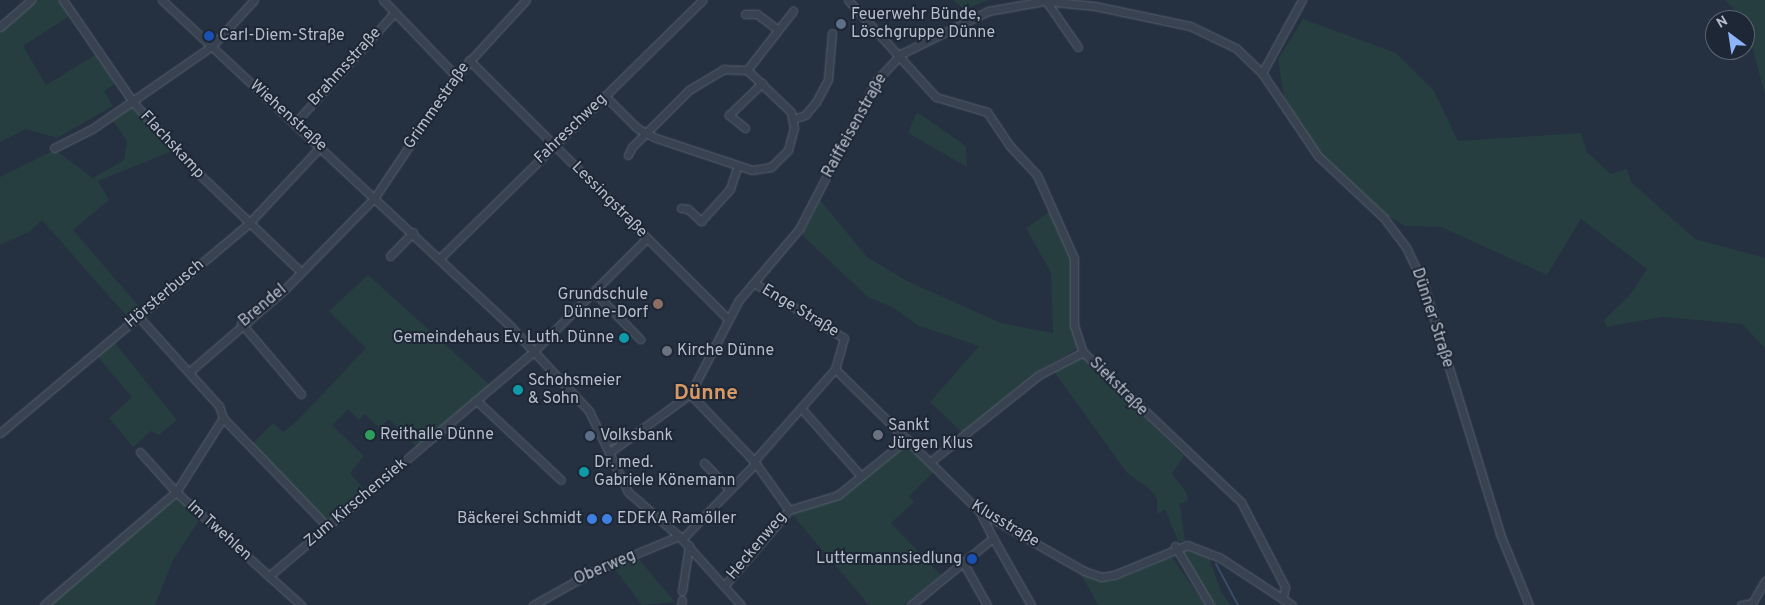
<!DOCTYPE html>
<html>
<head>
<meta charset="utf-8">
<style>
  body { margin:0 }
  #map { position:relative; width:1765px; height:605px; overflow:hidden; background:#253040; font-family:Overpass,sans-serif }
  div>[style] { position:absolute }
  .green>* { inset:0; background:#273e41 }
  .stream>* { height:2px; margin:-1px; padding:0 1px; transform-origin:1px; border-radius:1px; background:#394b68 }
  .roads { filter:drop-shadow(0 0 1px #57606e) drop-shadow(0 0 1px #57606e) }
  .minor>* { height:7px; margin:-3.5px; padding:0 3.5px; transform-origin:3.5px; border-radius:3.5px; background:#394250 }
  .dots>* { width:14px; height:14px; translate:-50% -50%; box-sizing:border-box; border:2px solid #1e2735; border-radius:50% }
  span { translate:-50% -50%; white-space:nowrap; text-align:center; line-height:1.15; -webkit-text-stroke:4px #1e2735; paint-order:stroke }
  .poi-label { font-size:16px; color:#b6bdcb }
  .left { translate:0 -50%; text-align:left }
  .right { translate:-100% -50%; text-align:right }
  .street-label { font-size:16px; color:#b6bdcb }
  .district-label { font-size:21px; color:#d69965; font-weight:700 }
  .north { position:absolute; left:1705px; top:10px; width:50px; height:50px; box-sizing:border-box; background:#1e2735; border:1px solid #5b6371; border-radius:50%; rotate:329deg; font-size:14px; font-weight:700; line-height:20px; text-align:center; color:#b6bdcb }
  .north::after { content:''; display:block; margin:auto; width:18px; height:22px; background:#8db4f9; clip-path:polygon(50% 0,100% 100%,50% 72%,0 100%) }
</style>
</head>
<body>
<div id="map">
  <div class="green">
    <div style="clip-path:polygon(34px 0,61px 0,71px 15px,23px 46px,46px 85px,97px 54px,115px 84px,104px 91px,113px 106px,57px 138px,26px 129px,0 142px,0 30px)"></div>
    <div style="clip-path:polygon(953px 0,990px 0,964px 9px)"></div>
    <div style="clip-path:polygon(1725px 0,1765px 0,1765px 95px,1745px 20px)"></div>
    <div style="clip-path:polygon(1303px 19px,1396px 53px,1434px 91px,1458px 141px,1581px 133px,1587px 152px,1611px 174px,1627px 169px,1631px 182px,1695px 239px,1765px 258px,1765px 348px,1742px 324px,1662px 317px,1606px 327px,1604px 320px,1630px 295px,1647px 269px,1581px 219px,1547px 275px,1441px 227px,1405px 226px,1386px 215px,1322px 158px,1284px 97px,1278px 59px)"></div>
    <div style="clip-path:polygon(131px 106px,175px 150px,98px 181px,109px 200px,73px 230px,142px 310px,130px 320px,42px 220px,29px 232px,0 245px,0 177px,55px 150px,93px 178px,124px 160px,127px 141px,111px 118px)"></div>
    <div style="clip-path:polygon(917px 112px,966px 146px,967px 167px,908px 133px)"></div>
    <div style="clip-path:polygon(820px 200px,867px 257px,907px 281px,1001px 323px,1053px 333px,1051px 273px,1026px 228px,1051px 211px,1072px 259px,1078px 348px,1037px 372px,963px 433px,930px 402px,979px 346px,917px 325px,894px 308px,868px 297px,802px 235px)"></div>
    <div style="clip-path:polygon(368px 275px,490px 385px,417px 447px,389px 419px,379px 428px,365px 414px,359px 420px,348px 409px,332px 425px,364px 456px,350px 473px,365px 490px,327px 521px,250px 446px,273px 423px,283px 432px,297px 421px,366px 348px,329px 311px)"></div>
    <div style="clip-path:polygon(114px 342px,177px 420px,159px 435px,151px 431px,133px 447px,109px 418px,132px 397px,97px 356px)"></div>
    <div style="clip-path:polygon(1082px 356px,1184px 456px,1172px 474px,1186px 492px,1188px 501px,1180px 504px,1185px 541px,1178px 541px,1165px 509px,1157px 514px,1157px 499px,1151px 490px,1127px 473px,1053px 370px)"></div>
    <div style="clip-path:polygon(907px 441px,935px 471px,909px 496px,914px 502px,891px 523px,941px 575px,904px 605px,869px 605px,790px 512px,839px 496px)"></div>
    <div style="clip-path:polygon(178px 499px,200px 519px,173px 560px,155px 605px,48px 605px,172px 500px)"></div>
    <div style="clip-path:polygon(1183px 549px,1209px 557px,1221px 592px,1231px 605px,1212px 605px,1182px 555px)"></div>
    <div style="clip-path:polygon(637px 557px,675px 602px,642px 605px,613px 567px)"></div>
    <div style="clip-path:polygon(1172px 557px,1205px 605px,1098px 605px,1081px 574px,1111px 582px)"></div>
  </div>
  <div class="stream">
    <div style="left:1216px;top:564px;width:47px;rotate:61.8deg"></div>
  </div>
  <div class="roads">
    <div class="minor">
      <div style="left:63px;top:0;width:124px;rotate:55.5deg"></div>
      <div style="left:133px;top:102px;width:95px;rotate:47.6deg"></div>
      <div style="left:197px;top:172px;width:144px;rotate:43.9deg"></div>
      <div style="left:162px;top:0;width:478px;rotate:43.1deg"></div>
      <div style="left:511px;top:327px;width:115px;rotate:47.1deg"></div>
      <div style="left:589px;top:411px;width:90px;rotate:64.3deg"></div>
      <div style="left:628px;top:492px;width:67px;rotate:40.8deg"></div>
      <div style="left:679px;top:536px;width:93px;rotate:48.1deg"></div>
      <div style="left:383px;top:0;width:105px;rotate:46.2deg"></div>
      <div style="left:848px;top:0;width:131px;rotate:47.8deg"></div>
      <div style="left:936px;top:97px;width:53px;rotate:16.4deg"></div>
      <div style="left:987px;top:112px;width:40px;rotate:56deg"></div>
      <div style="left:1009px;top:145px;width:41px;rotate:47deg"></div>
      <div style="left:1037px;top:175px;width:91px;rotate:66deg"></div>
      <div style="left:1074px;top:258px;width:67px;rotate:90deg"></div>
      <div style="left:1074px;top:325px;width:28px;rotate:72deg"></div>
      <div style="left:1083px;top:352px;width:218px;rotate:43.5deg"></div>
      <div style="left:1241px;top:502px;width:96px;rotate:62.6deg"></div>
      <div style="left:1285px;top:587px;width:10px;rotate:101deg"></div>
      <div style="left:1046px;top:1px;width:56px;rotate:55.2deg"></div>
      <div style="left:745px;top:14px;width:12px"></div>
      <div style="left:757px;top:14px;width:26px;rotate:37deg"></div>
      <div style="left:0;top:27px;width:41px;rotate:-41.1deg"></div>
      <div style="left:469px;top:60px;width:366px;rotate:45deg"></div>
      <div style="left:747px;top:70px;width:75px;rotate:-52.1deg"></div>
      <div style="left:1262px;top:73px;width:83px;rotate:-61.3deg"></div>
      <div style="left:605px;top:96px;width:45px;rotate:45deg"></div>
      <div style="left:637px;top:128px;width:10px;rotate:29deg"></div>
      <div style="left:646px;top:133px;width:11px;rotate:27deg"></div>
      <div style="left:656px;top:138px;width:101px;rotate:18.4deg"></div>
      <div style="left:752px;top:170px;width:19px;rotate:-9deg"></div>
      <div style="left:771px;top:167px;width:24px;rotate:-45deg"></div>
      <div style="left:788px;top:150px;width:23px;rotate:-75deg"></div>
      <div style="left:794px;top:128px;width:16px;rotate:-101deg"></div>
      <div style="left:791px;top:112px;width:61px;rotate:-136.3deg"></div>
      <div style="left:747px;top:70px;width:23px;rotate:-178deg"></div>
      <div style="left:724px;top:69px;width:41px;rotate:149deg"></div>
      <div style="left:689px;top:90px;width:81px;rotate:135deg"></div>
      <div style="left:632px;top:147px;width:9px;rotate:117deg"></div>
      <div style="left:793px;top:119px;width:13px;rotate:-18deg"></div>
      <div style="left:805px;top:115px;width:17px;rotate:-50deg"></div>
      <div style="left:816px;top:102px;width:26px;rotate:-62deg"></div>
      <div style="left:828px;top:79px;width:46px;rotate:-85deg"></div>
      <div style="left:295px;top:123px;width:149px;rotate:-48deg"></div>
      <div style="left:745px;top:128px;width:21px;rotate:-141deg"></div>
      <div style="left:729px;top:115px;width:46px;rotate:-44.1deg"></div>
      <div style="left:54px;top:148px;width:42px;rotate:-26.6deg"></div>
      <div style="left:92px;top:129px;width:146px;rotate:-34.7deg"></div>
      <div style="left:212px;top:46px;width:62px;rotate:-47.6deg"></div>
      <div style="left:681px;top:208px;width:7px;rotate:8deg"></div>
      <div style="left:688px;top:209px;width:18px;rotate:43deg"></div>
      <div style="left:701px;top:221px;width:43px;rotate:-47.8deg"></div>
      <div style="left:730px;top:189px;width:23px;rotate:-72deg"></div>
      <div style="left:390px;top:256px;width:33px;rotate:-46deg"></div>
      <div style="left:440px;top:258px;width:368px;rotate:-44.5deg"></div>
      <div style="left:754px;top:283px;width:105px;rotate:31.4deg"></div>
      <div style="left:844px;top:338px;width:32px;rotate:106deg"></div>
      <div style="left:835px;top:369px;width:123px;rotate:131.4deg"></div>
      <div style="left:594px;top:292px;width:66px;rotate:45.6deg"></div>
      <div style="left:241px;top:323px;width:93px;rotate:49.8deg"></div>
      <div style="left:835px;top:369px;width:202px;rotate:44.6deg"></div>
      <div style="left:979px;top:511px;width:121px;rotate:29.7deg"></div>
      <div style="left:1084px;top:571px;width:18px;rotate:19deg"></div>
      <div style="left:1101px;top:577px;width:13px;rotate:-9deg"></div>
      <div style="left:1114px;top:575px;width:79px;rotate:-22.3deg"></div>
      <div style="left:1187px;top:545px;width:34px;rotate:21deg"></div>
      <div style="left:1219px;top:557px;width:87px;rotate:33.3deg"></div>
      <div style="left:189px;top:372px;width:127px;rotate:-40.8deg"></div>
      <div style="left:285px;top:289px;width:129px;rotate:-45.6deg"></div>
      <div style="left:375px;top:197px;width:146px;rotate:-56.2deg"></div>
      <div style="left:456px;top:76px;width:103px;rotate:-47.4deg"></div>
      <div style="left:690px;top:394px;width:93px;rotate:46.3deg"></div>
      <div style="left:754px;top:461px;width:60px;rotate:54.5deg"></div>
      <div style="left:477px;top:401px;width:115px;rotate:43.2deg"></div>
      <div style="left:801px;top:408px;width:89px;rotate:48.6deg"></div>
      <div style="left:223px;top:418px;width:151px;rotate:46.1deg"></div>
      <div style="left:0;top:433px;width:326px;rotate:-40.1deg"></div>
      <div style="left:249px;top:223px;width:105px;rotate:-46.9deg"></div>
      <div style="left:606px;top:441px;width:26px;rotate:-11deg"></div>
      <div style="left:140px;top:452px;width:54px;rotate:48deg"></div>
      <div style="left:176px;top:492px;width:169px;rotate:42.1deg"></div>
      <div style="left:610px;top:452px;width:99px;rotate:-35.9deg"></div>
      <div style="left:690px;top:394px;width:106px;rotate:-62.5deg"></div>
      <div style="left:739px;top:300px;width:93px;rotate:-49.8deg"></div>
      <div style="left:799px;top:229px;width:167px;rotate:-62.5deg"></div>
      <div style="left:876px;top:81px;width:37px;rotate:-47deg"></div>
      <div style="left:901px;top:54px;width:97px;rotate:-26.3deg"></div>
      <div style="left:988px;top:11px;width:57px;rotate:-10.1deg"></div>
      <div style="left:1044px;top:1px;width:51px;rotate:5.6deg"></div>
      <div style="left:1095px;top:6px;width:97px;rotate:11.9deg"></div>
      <div style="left:1190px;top:26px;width:51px;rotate:25.6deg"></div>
      <div style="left:1236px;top:48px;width:36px;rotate:44deg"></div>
      <div style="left:1262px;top:73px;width:100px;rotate:56deg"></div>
      <div style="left:1318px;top:156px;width:91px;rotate:43.2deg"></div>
      <div style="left:1384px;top:218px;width:36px;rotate:53deg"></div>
      <div style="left:1406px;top:247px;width:40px;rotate:65deg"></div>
      <div style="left:1423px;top:283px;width:263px;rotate:72.9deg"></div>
      <div style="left:1500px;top:534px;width:77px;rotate:67.8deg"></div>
      <div style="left:930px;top:462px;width:139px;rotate:-38.6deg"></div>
      <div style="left:1039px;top:375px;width:50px;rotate:-27.6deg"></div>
      <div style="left:704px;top:463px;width:35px;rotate:46deg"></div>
      <div style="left:789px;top:510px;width:51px;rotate:-17deg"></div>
      <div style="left:838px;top:495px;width:89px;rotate:-39.1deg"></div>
      <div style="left:993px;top:538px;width:77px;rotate:60.4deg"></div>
      <div style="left:682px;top:539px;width:105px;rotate:-45.8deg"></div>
      <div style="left:1175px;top:546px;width:69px;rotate:59.3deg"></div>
      <div style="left:964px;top:564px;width:47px;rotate:60.7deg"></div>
      <div style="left:269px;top:576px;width:346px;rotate:-40.3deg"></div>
      <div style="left:533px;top:352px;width:161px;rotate:-45deg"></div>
      <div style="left:725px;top:585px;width:99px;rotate:-49.5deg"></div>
      <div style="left:682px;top:591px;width:46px;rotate:-81.2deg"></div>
      <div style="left:44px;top:605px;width:174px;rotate:-40.6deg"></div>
      <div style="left:176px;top:492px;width:88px;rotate:-57.6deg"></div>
      <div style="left:223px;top:418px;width:13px;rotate:-108deg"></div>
      <div style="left:219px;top:406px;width:120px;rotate:-132deg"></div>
      <div style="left:533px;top:605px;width:68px;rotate:-29.2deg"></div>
      <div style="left:592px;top:572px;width:94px;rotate:-22.5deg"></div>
      <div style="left:681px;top:605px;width:5px;rotate:-79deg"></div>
      <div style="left:911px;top:605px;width:106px;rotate:-39.3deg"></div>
      <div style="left:993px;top:538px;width:30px;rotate:-117deg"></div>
      <div style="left:1741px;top:605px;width:11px;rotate:-10deg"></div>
      <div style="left:1751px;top:605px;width:28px;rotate:-60deg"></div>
    </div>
  </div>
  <div class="dots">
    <div style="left:841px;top:24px;background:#5c6f8a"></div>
    <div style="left:209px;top:36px;background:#1a4fb4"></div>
    <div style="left:658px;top:304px;background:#8d6e63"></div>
    <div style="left:624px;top:338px;background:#0f9aa8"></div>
    <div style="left:667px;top:351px;background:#6b7280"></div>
    <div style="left:518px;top:390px;background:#0f9aa8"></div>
    <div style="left:370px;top:435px;background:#2e9e5b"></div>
    <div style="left:878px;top:435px;background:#6b7280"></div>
    <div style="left:590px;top:436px;background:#5c6f8a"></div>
    <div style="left:584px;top:472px;background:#0f9aa8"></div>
    <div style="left:592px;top:519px;background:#3f7fe0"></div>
    <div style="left:607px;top:519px;background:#3f7fe0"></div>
    <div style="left:972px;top:559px;background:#1a4fb4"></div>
  </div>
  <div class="poi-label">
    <span class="left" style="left:851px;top:24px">Feuerwehr Bünde,<br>Löschgruppe Dünne</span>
    <span class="left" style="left:219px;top:36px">Carl-Diem-Straße</span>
    <span class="right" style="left:648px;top:304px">Grundschule<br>Dünne-Dorf</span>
    <span class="right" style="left:614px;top:338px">Gemeindehaus Ev. Luth. Dünne</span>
    <span class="left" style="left:677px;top:351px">Kirche Dünne</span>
    <span class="left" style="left:528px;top:390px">Schohsmeier<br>&amp; Sohn</span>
    <span class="left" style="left:888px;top:435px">Sankt<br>Jürgen Klus</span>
    <span class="left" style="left:380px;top:435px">Reithalle Dünne</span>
    <span class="left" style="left:600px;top:436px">Volksbank</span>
    <span class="left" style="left:594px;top:472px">Dr. med.<br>Gabriele Könemann</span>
    <span class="right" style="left:582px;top:519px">Bäckerei Schmidt</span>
    <span class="left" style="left:617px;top:519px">EDEKA Ramöller</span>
    <span class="right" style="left:962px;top:559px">Luttermannsiedlung</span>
  </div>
  <div class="street-label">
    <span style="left:345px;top:67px;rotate:-48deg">Brahmsstraße</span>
    <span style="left:437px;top:106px;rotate:-55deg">Grimmestraße</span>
    <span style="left:288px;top:116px;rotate:42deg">Wiehenstraße</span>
    <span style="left:855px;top:126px;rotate:-61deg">Raiffeisenstraße</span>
    <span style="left:571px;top:129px;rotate:-44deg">Fahreschweg</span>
    <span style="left:172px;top:145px;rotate:47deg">Flachskamp</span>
    <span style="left:609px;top:200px;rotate:45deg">Lessingstraße</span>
    <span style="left:165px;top:294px;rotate:-40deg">Hörsterbusch</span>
    <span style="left:263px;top:306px;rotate:-40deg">Brendel</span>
    <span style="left:800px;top:311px;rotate:31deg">Enge Straße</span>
    <span style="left:1432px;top:318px;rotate:72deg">Dünner Straße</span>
    <span style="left:1118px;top:387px;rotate:45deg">Siekstraße</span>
    <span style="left:356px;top:503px;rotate:-40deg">Zum Kirschensiek</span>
    <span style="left:1005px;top:524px;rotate:31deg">Klusstraße</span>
    <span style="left:219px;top:531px;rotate:42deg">Im Twehlen</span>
    <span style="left:757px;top:546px;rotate:-50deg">Heckenweg</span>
    <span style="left:605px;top:568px;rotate:-23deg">Oberweg</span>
  </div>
  <div class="district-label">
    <span style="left:706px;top:394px">Dünne</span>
  </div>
  <div class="north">N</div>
</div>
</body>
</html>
